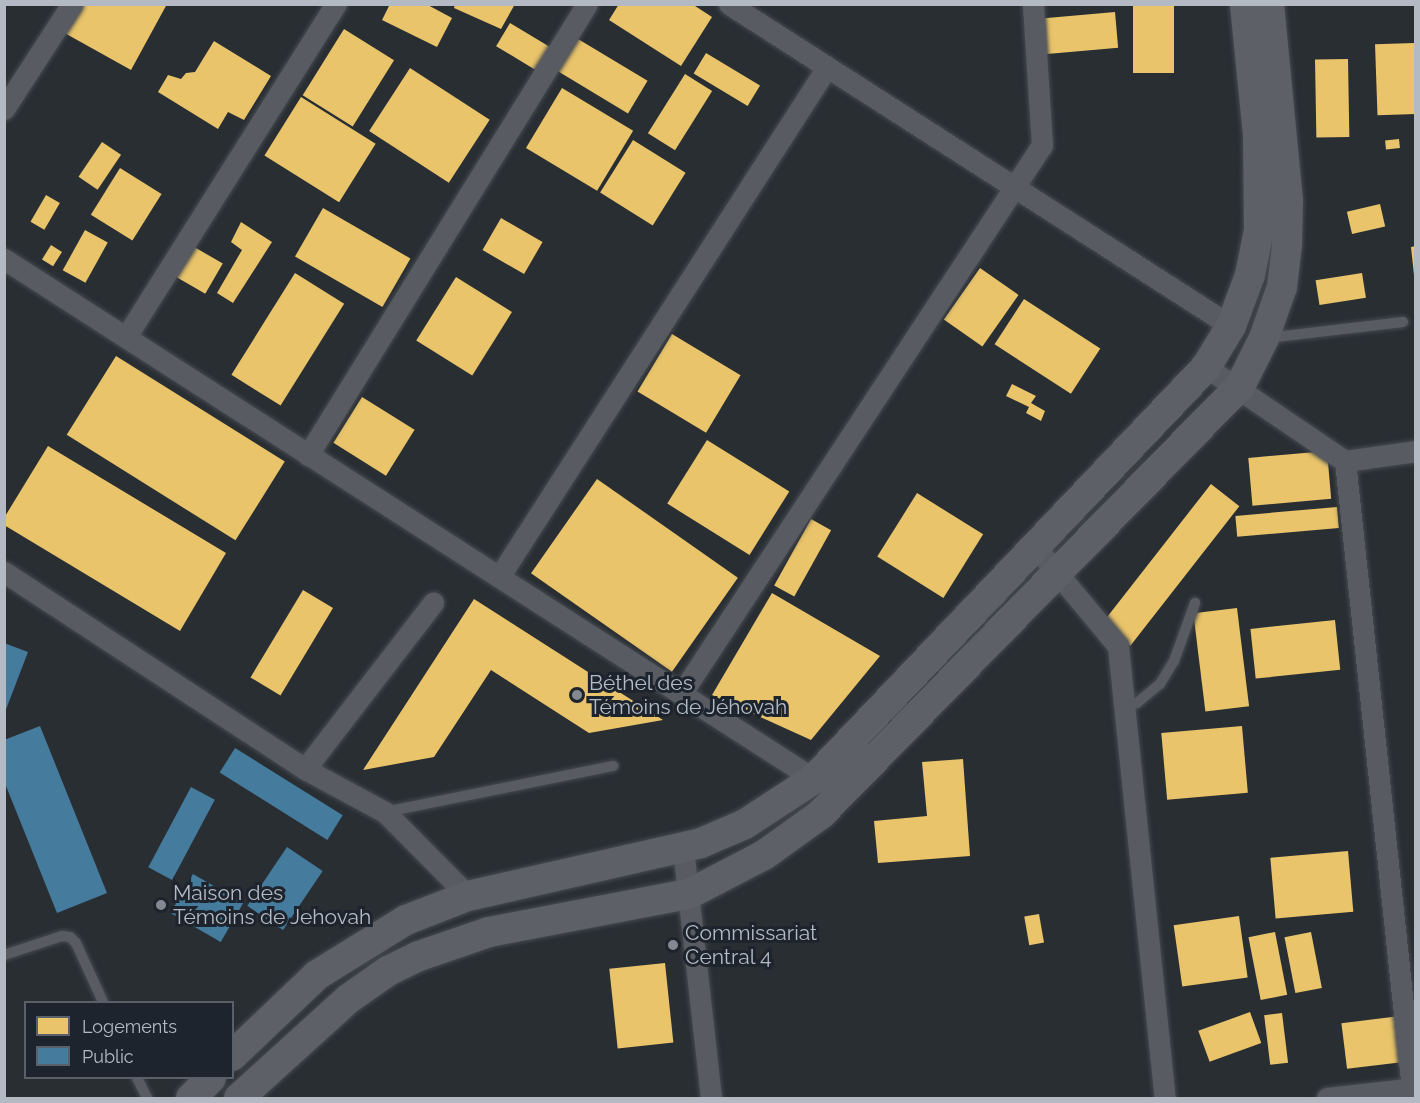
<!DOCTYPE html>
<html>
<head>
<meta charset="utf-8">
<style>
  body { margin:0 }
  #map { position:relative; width:1420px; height:1103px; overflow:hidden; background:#292e33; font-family:Raleway,sans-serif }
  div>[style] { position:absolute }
  .homes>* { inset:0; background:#e9c46a; transform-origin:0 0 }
  .public>* { inset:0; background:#457b9d; transform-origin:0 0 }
  .roads { filter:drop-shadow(0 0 2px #464a4e) drop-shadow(0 0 2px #464a4e) }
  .lane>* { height:10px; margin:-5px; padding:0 5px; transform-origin:5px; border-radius:5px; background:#585c62 }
  .street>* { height:21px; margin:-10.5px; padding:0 10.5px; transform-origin:10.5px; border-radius:10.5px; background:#585c62 }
  .secondary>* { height:30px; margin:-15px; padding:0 15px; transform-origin:15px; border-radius:15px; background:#5d6066 }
  .dots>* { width:16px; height:16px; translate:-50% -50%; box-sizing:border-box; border:3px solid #1d242d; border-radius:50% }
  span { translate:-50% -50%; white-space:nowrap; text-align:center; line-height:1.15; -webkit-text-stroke:6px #1d242d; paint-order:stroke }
  .poi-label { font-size:21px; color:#b3bac4 }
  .left { translate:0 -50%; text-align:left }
  .frame { position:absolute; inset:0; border:6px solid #b3bac4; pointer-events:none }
  .legend { position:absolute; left:24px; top:1001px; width:210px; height:78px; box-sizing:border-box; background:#1d242d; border:2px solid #596069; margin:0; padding:8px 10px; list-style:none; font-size:18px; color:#b3bac4 }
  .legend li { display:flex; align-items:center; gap:12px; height:30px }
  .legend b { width:30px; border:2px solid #596069 }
</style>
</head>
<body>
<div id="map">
  <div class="homes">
    <div style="clip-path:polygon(76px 4px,167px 4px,131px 70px,61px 31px)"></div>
    <div style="clip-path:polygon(390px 4px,426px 4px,452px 18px,437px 47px,382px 20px)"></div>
    <div style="clip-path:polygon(455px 4px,515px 4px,501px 29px,454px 8px)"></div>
    <div style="clip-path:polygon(619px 4px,692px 4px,712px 17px,681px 66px,609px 20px)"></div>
    <div style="left:1133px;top:4px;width:41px;height:69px"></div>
    <div style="left:1115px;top:12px;width:36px;height:74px;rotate:85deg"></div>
    <div style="left:510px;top:23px;width:49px;height:27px;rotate:31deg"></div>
    <div style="left:344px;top:29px;width:59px;height:78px;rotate:32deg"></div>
    <div style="left:573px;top:36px;width:87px;height:38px;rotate:31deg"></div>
    <div style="clip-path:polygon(214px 41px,271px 76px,244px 120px,228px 112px,218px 129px,158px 92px,168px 75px,181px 79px,186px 73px,195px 72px)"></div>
    <div style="left:1414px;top:43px;width:71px;height:39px;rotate:88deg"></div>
    <div style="left:706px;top:53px;width:63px;height:24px;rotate:31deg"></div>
    <div style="left:1348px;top:59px;width:78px;height:33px;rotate:89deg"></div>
    <div style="left:410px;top:68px;width:95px;height:75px;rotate:33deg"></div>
    <div style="left:685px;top:74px;width:32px;height:70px;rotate:32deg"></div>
    <div style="left:562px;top:88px;width:83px;height:70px;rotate:31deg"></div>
    <div style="left:301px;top:97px;width:88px;height:69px;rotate:32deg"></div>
    <div style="left:1399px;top:139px;width:9px;height:14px;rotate:84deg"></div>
    <div style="left:633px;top:140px;width:62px;height:62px;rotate:32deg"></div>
    <div style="left:102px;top:142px;width:23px;height:42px;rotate:34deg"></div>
    <div style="left:120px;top:168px;width:49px;height:55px;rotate:32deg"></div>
    <div style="left:46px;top:195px;width:16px;height:31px;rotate:30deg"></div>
    <div style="left:1380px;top:204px;width:23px;height:34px;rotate:77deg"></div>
    <div style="left:323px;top:208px;width:101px;height:56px;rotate:30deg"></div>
    <div style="left:501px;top:218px;width:48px;height:37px;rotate:30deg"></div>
    <div style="clip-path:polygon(241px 222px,272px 242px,233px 303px,217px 293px,242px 250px,231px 242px)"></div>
    <div style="left:85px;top:230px;width:26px;height:46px;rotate:29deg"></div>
    <div style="left:189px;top:244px;width:39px;height:35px;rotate:30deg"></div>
    <div style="left:51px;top:245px;width:13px;height:17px;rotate:32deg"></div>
    <div style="clip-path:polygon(1416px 246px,1416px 275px,1414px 275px,1411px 247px)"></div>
    <div style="left:980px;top:268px;width:47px;height:63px;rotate:35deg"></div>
    <div style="left:295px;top:273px;width:58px;height:120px;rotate:32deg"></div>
    <div style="left:1362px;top:273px;width:25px;height:47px;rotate:81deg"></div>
    <div style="left:456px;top:277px;width:66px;height:75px;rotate:32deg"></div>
    <div style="left:1024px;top:299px;width:91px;height:54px;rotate:33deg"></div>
    <div style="left:672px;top:334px;width:80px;height:67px;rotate:31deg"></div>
    <div style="left:116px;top:356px;width:199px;height:93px;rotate:32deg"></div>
    <div style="clip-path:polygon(1012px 384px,1036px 396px,1031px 403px,1045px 411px,1041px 421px,1026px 413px,1029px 407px,1006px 396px)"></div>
    <div style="left:362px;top:397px;width:62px;height:54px;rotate:32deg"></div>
    <div style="left:707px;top:440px;width:97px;height:75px;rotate:32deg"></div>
    <div style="clip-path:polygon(48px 446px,226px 553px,180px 631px,4px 525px,4px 518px)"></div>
    <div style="left:1327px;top:451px;width:48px;height:79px;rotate:85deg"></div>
    <div style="left:597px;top:479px;width:172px;height:115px;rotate:35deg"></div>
    <div style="left:1211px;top:484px;width:36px;height:177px;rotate:38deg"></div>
    <div style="left:917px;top:493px;width:78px;height:75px;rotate:32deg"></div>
    <div style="left:1337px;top:507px;width:21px;height:102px;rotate:85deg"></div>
    <div style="left:811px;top:519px;width:23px;height:76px;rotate:29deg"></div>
    <div style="left:303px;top:590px;width:35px;height:102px;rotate:31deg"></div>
    <div style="clip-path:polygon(772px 593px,880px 656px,811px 740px,712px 695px)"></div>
    <div style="clip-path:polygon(474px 599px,663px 720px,589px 733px,491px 670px,434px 757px,363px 770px)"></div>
    <div style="left:1237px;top:608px;width:99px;height:44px;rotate:83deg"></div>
    <div style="left:1335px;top:620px;width:50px;height:85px;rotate:84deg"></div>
    <div style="left:1242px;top:726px;width:67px;height:81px;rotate:85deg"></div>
    <div style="clip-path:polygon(963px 759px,970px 856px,878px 863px,874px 821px,927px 816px,922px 762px)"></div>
    <div style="left:1348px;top:851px;width:61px;height:78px;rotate:85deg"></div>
    <div style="left:1039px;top:914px;width:29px;height:15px;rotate:80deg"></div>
    <div style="left:1239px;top:916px;width:62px;height:66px;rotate:82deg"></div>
    <div style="left:1275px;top:932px;width:64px;height:27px;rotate:79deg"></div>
    <div style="left:1311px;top:932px;width:57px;height:27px;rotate:79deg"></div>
    <div style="left:665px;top:963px;width:80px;height:56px;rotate:84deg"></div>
    <div style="left:1250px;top:1012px;width:33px;height:55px;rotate:70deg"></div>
    <div style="left:1282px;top:1013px;width:50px;height:18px;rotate:83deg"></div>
    <div style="left:1400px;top:1016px;width:46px;height:59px;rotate:83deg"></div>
  </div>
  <div class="public">
    <div style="clip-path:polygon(4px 643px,28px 652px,5px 712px,4px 712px)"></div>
    <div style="clip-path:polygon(40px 726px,107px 893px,57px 913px,4px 781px,4px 740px)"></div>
    <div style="left:235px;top:748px;width:127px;height:29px;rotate:32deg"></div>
    <div style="left:191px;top:787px;width:27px;height:91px;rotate:28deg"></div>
    <div style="left:287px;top:847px;width:43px;height:71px;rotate:34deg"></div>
    <div style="left:193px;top:874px;width:58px;height:45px;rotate:30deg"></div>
  </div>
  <div class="roads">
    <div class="lane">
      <div style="left:1267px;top:338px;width:137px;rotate:-6.7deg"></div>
      <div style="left:1124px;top:706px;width:13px;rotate:-13deg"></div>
      <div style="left:1137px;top:703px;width:30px;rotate:-40deg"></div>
      <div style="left:1160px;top:684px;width:27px;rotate:-59deg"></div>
      <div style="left:1174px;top:661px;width:62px;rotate:-70.1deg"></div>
      <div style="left:385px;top:812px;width:233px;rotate:-11.4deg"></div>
      <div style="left:4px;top:955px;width:61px;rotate:-18.1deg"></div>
      <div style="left:62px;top:936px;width:8px;rotate:7deg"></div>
      <div style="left:70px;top:937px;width:8px;rotate:45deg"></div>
      <div style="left:76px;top:943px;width:65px;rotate:65.4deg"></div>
      <div style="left:137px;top:1078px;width:22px;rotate:63deg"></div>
    </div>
    <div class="street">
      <div style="left:729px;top:4px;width:596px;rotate:32.68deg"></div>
      <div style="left:4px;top:109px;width:125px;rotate:-57.1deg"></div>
      <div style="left:4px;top:259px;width:963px;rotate:32.7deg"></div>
      <div style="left:126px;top:337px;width:394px;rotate:-57.8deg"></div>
      <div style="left:1206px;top:367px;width:168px;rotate:34.1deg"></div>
      <div style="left:1345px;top:461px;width:72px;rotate:-8deg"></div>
      <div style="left:308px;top:455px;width:530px;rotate:-58.26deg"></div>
      <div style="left:1345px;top:461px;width:641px;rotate:83.91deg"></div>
      <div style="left:1033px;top:544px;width:133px;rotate:50.2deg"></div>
      <div style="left:1118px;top:646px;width:454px;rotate:84.1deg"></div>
      <div style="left:4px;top:572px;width:360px;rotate:33.2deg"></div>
      <div style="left:305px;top:769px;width:91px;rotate:28.3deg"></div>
      <div style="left:385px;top:812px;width:118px;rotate:45.3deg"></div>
      <div style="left:499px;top:577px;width:606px;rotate:-57.25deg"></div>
      <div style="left:681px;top:694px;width:657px;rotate:-56.67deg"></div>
      <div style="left:1042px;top:145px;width:141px;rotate:-93.7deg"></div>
      <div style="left:305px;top:769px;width:210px;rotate:-52.4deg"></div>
      <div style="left:683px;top:848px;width:252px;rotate:83.6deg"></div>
      <div style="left:1327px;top:1098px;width:90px;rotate:-6.4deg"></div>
    </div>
    <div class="secondary">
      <div style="left:232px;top:1056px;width:117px;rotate:-43.6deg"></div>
      <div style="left:317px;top:975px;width:105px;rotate:-31.7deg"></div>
      <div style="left:406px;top:920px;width:66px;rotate:-21.2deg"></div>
      <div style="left:468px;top:896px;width:239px;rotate:-12.8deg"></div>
      <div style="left:701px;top:843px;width:48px;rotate:-23.4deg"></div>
      <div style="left:745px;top:824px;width:82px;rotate:-33.1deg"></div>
      <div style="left:814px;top:779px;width:569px;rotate:-46.42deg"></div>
      <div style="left:1206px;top:367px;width:48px;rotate:-58.6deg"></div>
      <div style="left:1231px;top:326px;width:54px;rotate:-69.6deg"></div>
      <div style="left:1250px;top:275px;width:46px;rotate:-78.7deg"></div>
      <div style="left:1259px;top:230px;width:95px;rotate:-90.6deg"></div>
      <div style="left:1258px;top:135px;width:132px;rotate:-95.7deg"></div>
      <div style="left:191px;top:1098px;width:28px;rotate:-45deg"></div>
      <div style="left:239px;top:1098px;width:147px;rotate:-42.2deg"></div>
      <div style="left:348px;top:999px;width:49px;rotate:-35deg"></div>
      <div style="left:388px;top:971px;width:34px;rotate:-26deg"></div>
      <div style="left:419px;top:956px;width:74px;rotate:-18.9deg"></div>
      <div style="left:489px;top:932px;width:204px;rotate:-10.8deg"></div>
      <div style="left:689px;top:894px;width:85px;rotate:-27.5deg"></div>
      <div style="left:764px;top:855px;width:70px;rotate:-35.7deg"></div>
      <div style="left:821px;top:814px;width:599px;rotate:-45.61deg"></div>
      <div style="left:1240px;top:386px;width:54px;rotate:-63.4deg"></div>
      <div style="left:1264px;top:338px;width:54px;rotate:-70.6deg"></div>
      <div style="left:1282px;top:287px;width:42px;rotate:-83.2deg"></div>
      <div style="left:1287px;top:245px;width:44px;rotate:-88.7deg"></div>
      <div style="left:1288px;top:201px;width:198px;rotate:-95.5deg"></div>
    </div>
  </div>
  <div class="dots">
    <div style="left:577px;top:695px;background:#838991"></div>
    <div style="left:161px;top:905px;background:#838991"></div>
    <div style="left:673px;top:945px;background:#838991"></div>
  </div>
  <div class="poi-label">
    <span class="left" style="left:589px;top:695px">Béthel des<br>Témoins de Jéhovah</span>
    <span class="left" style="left:173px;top:905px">Maison des<br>Témoins de Jehovah</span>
    <span class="left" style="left:685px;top:945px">Commissariat<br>Central 4</span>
  </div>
  <div class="frame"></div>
  <ul class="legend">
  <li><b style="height:16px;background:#e9c46a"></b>Logements</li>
  <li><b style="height:16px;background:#457b9d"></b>Public</li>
  </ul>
</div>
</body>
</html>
